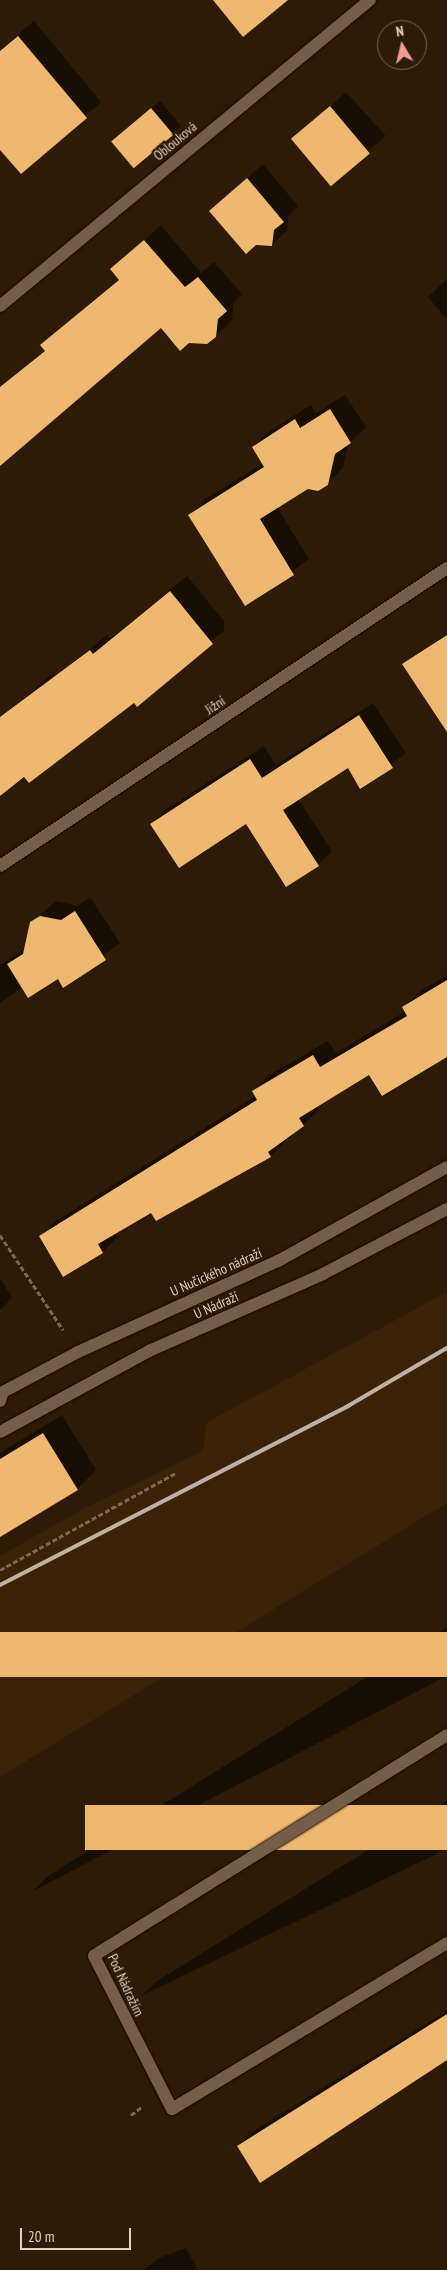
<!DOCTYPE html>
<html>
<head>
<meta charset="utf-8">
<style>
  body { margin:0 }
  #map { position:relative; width:447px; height:2270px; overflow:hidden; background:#2e1b07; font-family:"PT Sans Narrow",sans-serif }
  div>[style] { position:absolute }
  .built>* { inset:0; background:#3a2207 }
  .shadow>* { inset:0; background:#0007; transform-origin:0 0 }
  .building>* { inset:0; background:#eeb871; transform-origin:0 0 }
  .path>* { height:3px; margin-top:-1.5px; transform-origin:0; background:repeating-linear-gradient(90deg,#786857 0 5px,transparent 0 7.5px) }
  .roads { filter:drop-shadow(0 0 1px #150500) drop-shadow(0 0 1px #150500) }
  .minor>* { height:12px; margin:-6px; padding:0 6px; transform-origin:6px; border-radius:6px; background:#755e49 }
  .rail>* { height:4px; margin:-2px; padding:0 2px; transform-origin:2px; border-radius:2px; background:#beb0a3 }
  span { translate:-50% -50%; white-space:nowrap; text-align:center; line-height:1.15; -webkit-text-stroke:5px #2e1b07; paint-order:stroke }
  .street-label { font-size:14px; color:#ded1c6 }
  .north { position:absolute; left:377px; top:20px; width:50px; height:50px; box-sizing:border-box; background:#2e1b07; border:1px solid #746453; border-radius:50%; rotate:351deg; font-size:14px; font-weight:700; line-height:20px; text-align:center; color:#ded1c6 }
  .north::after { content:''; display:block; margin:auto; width:18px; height:22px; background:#f59b97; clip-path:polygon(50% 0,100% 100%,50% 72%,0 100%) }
  .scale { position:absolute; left:20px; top:2228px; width:111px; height:22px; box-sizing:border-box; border:2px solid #ded1c6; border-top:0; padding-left:6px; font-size:15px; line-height:18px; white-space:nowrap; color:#ded1c6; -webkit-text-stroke:4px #2e1b07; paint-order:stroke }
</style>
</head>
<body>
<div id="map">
  <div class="built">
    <div style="clip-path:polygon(447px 1292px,447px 1503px,0 1777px,0 1556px,83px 1509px,203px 1451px,206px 1423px)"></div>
  </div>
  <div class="shadow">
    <div style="clip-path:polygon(34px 21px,101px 102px,21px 172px,0 148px,0 50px)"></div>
    <div style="left:346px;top:92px;width:59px;height:71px;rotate:48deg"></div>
    <div style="clip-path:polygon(160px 101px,181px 126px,173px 134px,121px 133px)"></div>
    <div style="clip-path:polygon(263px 164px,298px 206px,288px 216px,287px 230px,272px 245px,210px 211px)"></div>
    <div style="clip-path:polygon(161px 225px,201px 273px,214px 262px,242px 294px,233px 303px,232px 320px,216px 336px,161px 326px,0 461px,0 387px,45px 350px,42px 345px,58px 330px,120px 278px,112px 269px)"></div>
    <div style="clip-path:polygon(447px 279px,447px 320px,428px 297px)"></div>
    <div style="clip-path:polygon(345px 395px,366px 427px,348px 444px,343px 468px,327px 484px,308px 488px,277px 507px,309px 559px,245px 605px,189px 516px,204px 500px,263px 463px,253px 447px,268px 432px,311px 405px,316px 413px)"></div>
    <div style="clip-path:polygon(187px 576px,224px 621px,224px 631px,134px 701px,0 795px,0 719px,53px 673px,56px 676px,107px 635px,110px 639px)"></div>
    <div style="clip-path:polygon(447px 633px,447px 721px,403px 665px)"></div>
    <div style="clip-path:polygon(373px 703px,406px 753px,361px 787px,348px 767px,298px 799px,332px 851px,318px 865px,246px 823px,152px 824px,165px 810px,264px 746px,276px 765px)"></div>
    <div style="clip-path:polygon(90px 897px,120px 943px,64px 986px,58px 977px,23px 987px,0 1003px,0 965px,26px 948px,31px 923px,56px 901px,77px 906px)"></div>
    <div style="clip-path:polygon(447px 975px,447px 1044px,370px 1073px,316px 1106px,319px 1110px,270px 1156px,232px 1179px,230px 1175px,152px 1211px,115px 1233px,117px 1237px,102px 1252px,41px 1236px,56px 1221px,256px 1096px,253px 1092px,268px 1076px,328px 1041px,336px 1053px,406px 1011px,404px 1007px,419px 992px)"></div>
    <div style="clip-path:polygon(0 1278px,12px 1298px,0 1310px)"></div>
    <div style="clip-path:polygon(62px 1415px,96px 1470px,77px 1489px,0 1536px,0 1453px)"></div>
    <div style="clip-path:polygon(447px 1627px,447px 1676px,33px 1891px,48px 1876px)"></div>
    <div style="clip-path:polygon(447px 1801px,447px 1849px,141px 1996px,157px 1981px)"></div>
    <div style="clip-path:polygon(447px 2011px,447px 2059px,238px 2146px,252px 2132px)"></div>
    <div style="clip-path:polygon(186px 2248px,198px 2270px,143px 2270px,161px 2257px)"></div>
  </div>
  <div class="building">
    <div style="clip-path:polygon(213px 0,288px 0,243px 37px)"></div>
    <div style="clip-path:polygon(18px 36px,87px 118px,21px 174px,0 150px,0 51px)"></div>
    <div style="left:330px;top:106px;width:62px;height:51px;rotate:50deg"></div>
    <div style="left:151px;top:108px;width:35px;height:52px;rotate:50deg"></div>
    <div style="clip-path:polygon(247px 178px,284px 222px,274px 230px,272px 246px,256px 245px,246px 254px,209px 211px)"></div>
    <div style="clip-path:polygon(144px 240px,185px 287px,198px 277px,227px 311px,218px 319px,216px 337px,207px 344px,189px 343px,180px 351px,161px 328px,0 466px,0 387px,45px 351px,40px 345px,119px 280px,110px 269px)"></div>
    <div style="clip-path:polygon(330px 409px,351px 443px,335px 454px,328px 485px,318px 491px,308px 489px,260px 519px,294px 575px,245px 606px,188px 515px,264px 467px,252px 447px,295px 419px,300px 428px)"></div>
    <div style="clip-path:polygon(170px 591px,213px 644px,137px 707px,134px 703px,29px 783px,24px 777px,0 796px,0 717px,90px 650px,93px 654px)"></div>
    <div style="clip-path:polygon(447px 635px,447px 732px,402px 664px)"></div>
    <div style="clip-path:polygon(359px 715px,393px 768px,360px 789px,348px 768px,283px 810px,319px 866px,286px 887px,246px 824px,179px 868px,150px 824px,250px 759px,262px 778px)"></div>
    <div style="clip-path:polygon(75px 911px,106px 960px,63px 988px,58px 979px,28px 998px,7px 964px,23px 954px,30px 922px,40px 916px,61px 920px)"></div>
    <div style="clip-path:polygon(447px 980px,447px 1057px,382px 1096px,369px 1075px,299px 1118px,304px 1126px,268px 1152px,271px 1157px,156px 1221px,151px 1213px,98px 1244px,103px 1253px,63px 1277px,39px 1236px,257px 1100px,252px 1091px,313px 1055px,320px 1067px,407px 1016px,402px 1007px)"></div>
    <div style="clip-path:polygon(43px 1433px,78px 1490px,0 1537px,0 1459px)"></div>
    <div style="left:447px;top:1632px;width:45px;height:490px;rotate:90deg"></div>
    <div style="left:447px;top:1805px;width:45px;height:362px;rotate:90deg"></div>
    <div style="clip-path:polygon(447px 2014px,447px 2060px,260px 2183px,237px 2146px)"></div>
  </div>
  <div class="path">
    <div style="left:0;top:1235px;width:114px;rotate:56.4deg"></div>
    <div style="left:0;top:1570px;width:201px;rotate:-28.9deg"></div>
    <div style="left:131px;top:2115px;width:15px;rotate:-37deg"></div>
  </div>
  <div class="roads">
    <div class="minor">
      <div style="left:0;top:306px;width:480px;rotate:-39.6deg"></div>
      <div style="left:0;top:866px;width:537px;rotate:-33.69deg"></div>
      <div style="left:0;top:1401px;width:9px;rotate:-72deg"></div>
      <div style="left:3px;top:1392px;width:85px;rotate:-28.1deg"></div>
      <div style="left:78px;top:1352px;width:220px;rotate:-24.5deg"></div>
      <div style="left:278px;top:1261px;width:193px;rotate:-29.1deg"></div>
      <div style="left:0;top:1432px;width:172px;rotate:-28.5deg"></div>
      <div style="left:151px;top:1350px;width:188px;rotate:-23.8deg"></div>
      <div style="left:323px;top:1274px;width:140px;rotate:-27.7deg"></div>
      <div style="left:447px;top:1735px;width:416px;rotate:148deg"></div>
      <div style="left:94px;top:1956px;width:172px;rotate:63deg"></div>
      <div style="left:172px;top:2109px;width:321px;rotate:-31.1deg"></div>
    </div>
  </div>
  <div class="rail">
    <div style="left:0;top:1585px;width:391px;rotate:-27.2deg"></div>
    <div style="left:348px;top:1406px;width:115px;rotate:-30.4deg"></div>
  </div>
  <div class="street-label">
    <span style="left:175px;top:141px;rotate:-40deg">Oblouková</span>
    <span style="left:215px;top:705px;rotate:-34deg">Jižní</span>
    <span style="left:216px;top:1272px;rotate:-24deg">U Nučického nádraží</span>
    <span style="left:216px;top:1305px;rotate:-24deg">U Nádraží</span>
    <span style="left:126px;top:1985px;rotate:65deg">Pod Nádražím</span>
  </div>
  <div class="north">N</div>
  <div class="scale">20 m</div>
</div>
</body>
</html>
